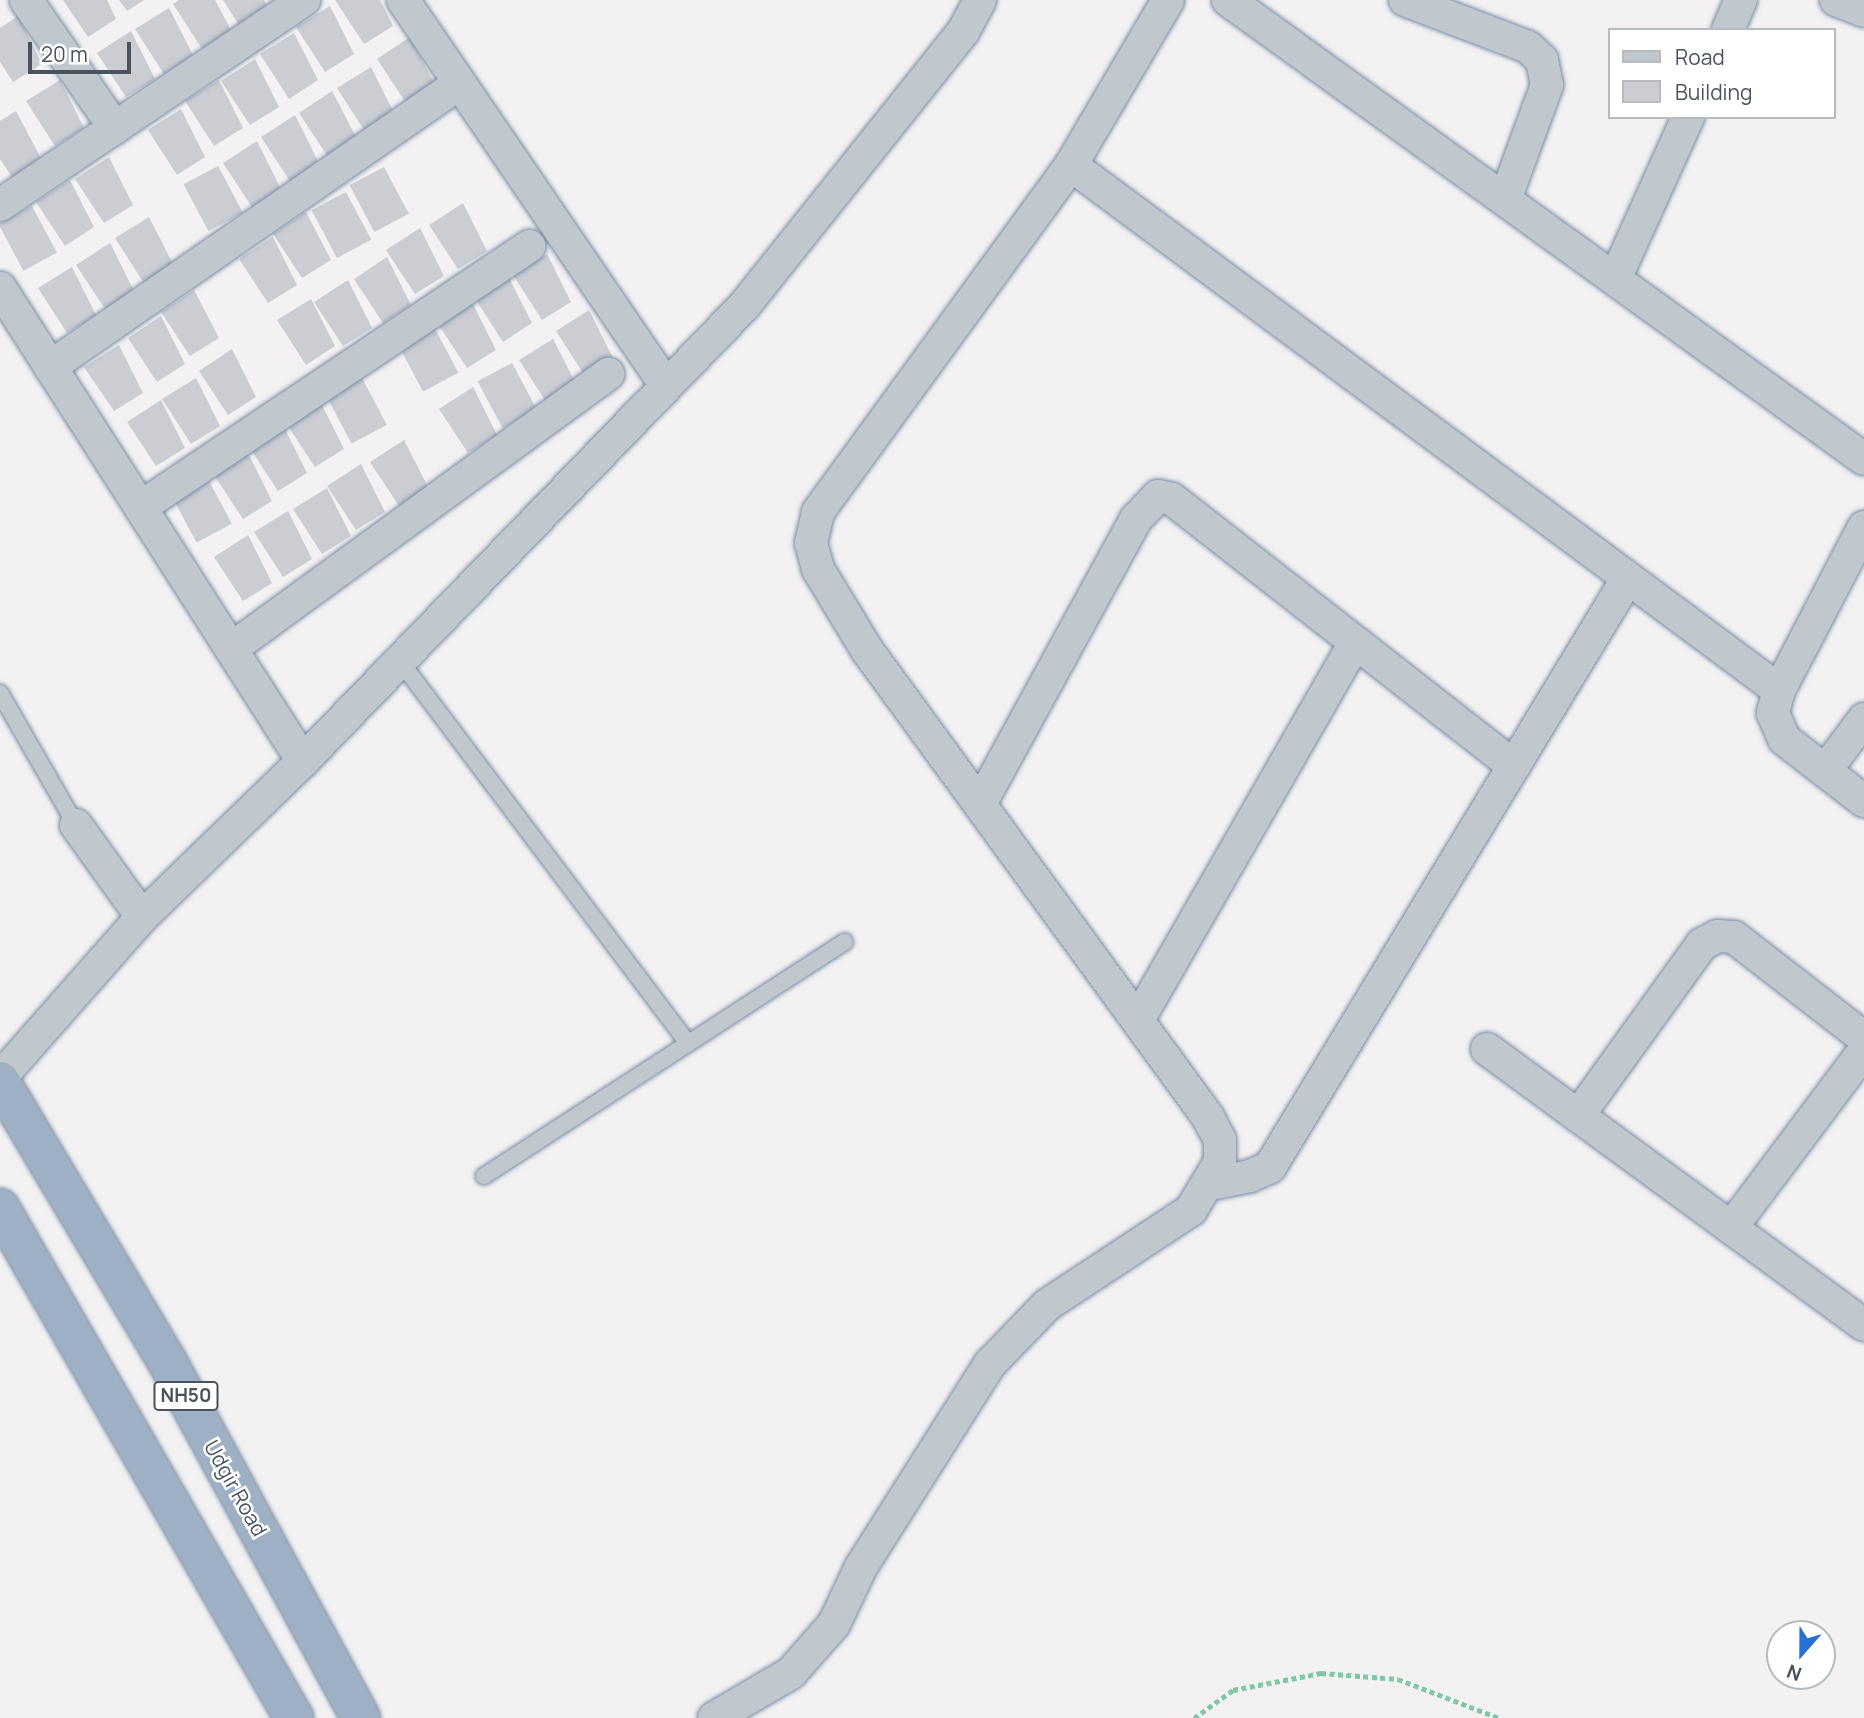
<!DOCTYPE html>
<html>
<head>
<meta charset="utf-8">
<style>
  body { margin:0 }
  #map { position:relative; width:1864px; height:1718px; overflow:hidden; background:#f3f1f1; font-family:Manrope,sans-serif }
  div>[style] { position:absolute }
  .building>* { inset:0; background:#cbcdd3; transform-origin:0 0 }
  .path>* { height:4.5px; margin-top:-2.25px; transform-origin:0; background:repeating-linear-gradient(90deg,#7ec8a5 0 5px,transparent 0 8.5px) }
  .roads { filter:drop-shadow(0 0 2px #788da7) drop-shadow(0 0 2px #788da7) }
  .service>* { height:16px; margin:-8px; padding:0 8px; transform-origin:8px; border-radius:8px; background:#c0c8ce }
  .minor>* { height:32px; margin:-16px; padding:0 16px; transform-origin:16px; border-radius:16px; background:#c0c8ce }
  .trunk>* { height:38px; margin:-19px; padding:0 19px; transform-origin:19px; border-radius:19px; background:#a0b0c4 }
  span { translate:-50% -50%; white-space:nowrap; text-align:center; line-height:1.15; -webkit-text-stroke:5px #fff; paint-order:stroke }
  .shield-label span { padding:2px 5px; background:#fff; border:2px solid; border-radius:5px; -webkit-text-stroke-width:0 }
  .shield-label { font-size:19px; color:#4a535d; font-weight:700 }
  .street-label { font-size:21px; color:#4a535d }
  .legend { position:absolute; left:1608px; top:28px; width:228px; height:91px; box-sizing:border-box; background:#fff; border:2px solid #b7babe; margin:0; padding:9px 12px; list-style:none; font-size:21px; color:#4a535d }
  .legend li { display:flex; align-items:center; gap:14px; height:35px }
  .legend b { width:35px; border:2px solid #b7babe }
  .north { position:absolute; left:1766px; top:1620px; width:70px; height:70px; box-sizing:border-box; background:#fff; border:2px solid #b7babe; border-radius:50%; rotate:201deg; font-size:19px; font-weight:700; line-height:28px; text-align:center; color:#4a535d }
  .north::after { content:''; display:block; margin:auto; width:24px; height:32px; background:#2770d6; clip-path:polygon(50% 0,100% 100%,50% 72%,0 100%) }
  .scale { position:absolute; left:28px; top:42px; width:103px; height:32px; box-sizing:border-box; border:4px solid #4a535d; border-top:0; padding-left:9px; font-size:21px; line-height:24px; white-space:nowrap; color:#4a535d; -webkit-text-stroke:5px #fff; paint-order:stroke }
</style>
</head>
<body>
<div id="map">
  <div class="building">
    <div style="clip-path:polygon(63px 0,107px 0,116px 19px,88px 37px)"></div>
    <div style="clip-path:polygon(119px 0,144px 0,127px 11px)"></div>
    <div style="clip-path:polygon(179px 0,215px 0,231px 30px,202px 49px,173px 4px)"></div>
    <div style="clip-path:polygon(223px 0,264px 0,268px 7px,239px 25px)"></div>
    <div style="clip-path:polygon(335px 0,380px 0,393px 26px,364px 44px)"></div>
    <div style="clip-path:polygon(330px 6px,354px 54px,325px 72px,296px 27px)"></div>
    <div style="clip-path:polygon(169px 8px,193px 55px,164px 74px,135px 29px)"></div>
    <div style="clip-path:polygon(18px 16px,42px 64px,13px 82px,0 62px,0 28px)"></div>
    <div style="clip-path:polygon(131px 31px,155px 79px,126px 97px,97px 53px)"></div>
    <div style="clip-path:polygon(294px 33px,318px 80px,289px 99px,260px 54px)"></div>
    <div style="clip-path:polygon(410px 37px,435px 85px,406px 103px,377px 59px)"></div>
    <div style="clip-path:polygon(255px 59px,279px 107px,250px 125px,221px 81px)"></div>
    <div style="clip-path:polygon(371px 67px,395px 115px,366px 133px,337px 88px)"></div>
    <div style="clip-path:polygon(60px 80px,84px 128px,55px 146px,26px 101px)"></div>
    <div style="clip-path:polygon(219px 80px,243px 128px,214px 146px,185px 101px)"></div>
    <div style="clip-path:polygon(332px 91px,357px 139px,328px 157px,299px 113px)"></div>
    <div style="clip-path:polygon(181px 109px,205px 157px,177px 175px,148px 130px)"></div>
    <div style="clip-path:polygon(16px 111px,41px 158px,12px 177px,0 159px,0 121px)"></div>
    <div style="clip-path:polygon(295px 115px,319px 163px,290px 181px,261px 137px)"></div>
    <div style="clip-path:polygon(257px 141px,281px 189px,252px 207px,223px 163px)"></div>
    <div style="clip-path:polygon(109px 157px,133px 205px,104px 223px,75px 179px)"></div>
    <div style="left:218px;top:166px;width:53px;height:39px;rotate:62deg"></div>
    <div style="left:384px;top:167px;width:53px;height:39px;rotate:62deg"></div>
    <div style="clip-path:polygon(70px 180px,94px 227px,65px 246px,36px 202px)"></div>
    <div style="left:346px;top:192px;width:54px;height:39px;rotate:62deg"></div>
    <div style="clip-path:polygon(463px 203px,487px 251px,458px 269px,429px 225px)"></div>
    <div style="left:32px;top:206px;width:53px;height:38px;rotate:62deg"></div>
    <div style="clip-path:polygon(306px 212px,331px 260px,302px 278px,273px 234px)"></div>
    <div style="clip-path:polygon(149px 217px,173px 264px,144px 283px,115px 238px)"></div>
    <div style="clip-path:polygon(420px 228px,444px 276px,415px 294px,386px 250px)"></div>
    <div style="clip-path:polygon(273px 237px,297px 285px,268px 303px,239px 259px)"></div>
    <div style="clip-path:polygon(110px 243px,134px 291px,105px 309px,76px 265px)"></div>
    <div style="clip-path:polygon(547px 254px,571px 302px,542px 320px,513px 275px)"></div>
    <div style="clip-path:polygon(387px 257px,411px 305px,383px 323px,354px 279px)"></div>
    <div style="clip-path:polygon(72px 267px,96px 315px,67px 333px,38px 288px)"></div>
    <div style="clip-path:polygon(508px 276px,532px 323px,503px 342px,474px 297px)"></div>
    <div style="clip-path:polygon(348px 280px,372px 328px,343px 346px,314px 302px)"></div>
    <div style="clip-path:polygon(194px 290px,219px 338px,190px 356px,161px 312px)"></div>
    <div style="clip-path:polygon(311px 299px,335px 346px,306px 365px,277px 320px)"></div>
    <div style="clip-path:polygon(472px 302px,496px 350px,467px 368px,438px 324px)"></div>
    <div style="clip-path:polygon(589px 310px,613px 358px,585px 376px,556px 331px)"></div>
    <div style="clip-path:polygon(161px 316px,185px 364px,157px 382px,128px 338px)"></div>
    <div style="left:433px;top:325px;width:54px;height:40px;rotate:62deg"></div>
    <div style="clip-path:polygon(553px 339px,577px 386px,548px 405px,519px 360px)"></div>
    <div style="clip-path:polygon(119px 345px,143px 393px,114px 411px,84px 367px)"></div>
    <div style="clip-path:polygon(232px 349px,256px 397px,228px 415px,199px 371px)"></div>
    <div style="left:512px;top:363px;width:53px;height:39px;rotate:62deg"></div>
    <div style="clip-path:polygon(196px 378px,220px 426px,191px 444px,162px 399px)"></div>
    <div style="left:362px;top:378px;width:53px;height:40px;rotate:62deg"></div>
    <div style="clip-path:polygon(473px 387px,497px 435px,468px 453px,439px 409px)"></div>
    <div style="clip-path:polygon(161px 400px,185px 448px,156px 466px,127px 422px)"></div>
    <div style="clip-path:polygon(320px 401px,344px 449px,315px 467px,286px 423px)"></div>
    <div style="clip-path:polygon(283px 425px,307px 473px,278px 491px,249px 447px)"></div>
    <div style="clip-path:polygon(404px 440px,428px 487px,399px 506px,370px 462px)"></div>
    <div style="clip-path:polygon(248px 453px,272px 501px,243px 519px,214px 475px)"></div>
    <div style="clip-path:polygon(361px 464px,385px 512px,356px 530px,327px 486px)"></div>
    <div style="left:207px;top:477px;width:53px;height:40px;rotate:62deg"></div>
    <div style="clip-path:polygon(327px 488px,351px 536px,322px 554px,293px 509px)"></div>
    <div style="clip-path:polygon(288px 511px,312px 559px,283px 577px,254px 532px)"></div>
    <div style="clip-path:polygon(248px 535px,272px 583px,243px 601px,214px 557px)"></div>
  </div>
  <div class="path">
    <div style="left:1194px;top:1718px;width:48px;rotate:-35.7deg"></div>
    <div style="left:1233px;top:1690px;width:90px;rotate:-10.9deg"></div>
    <div style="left:1321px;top:1673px;width:77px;rotate:4.5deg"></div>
    <div style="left:1398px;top:1679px;width:108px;rotate:21.1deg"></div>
  </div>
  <div class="roads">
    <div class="service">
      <div style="left:400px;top:661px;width:478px;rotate:53deg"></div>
      <div style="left:0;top:693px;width:152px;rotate:60.1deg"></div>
      <div style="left:484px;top:1176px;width:430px;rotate:-33deg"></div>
    </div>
    <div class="minor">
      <div style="left:26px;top:0;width:156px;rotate:55.2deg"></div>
      <div style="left:403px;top:0;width:467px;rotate:55.7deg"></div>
      <div style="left:1228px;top:0;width:784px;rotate:35.82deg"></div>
      <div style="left:1405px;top:0;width:132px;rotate:20.9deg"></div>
      <div style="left:1528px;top:47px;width:19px;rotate:43deg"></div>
      <div style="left:1542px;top:60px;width:25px;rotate:79deg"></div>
      <div style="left:1547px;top:85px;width:122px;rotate:110.1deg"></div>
      <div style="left:1836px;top:0;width:30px;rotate:21deg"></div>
      <div style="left:1728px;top:30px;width:33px;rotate:-67deg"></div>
      <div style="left:1071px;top:165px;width:881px;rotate:36.56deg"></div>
      <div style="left:0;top:205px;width:367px;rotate:-34deg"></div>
      <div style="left:1615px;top:279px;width:178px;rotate:-65.7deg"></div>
      <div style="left:0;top:288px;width:562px;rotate:57.36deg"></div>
      <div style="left:50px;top:367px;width:496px;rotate:-34.7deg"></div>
      <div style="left:141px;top:507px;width:468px;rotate:-33.9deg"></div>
      <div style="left:1864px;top:527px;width:184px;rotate:117.5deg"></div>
      <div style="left:1779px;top:690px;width:24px;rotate:105deg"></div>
      <div style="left:1773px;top:713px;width:28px;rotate:67deg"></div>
      <div style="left:1784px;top:739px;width:101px;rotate:37.8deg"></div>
      <div style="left:231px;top:649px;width:467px;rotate:-36.1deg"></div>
      <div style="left:1825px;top:771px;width:65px;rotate:-53.1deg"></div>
      <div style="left:980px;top:804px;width:325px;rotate:-61.3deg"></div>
      <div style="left:1136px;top:519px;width:32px;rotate:-46deg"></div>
      <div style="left:1158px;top:496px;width:14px;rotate:12deg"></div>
      <div style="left:1172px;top:499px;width:434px;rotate:38deg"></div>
      <div style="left:76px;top:825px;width:113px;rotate:54.3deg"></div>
      <div style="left:1138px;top:1020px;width:436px;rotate:-60.1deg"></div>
      <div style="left:1487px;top:1049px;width:467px;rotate:36.2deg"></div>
      <div style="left:0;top:1078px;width:215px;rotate:-48.6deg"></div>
      <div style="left:142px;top:917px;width:224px;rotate:-44.1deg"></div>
      <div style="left:303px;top:761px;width:634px;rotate:-45.9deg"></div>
      <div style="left:744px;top:306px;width:351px;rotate:-51.4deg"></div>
      <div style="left:963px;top:32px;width:36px;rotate:-62deg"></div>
      <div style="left:1578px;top:1116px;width:212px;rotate:-54.2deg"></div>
      <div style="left:1702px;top:944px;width:18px;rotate:-27deg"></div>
      <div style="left:1718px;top:936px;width:16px;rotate:4deg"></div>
      <div style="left:1734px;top:937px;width:165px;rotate:37.8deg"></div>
      <div style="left:1210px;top:1184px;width:41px;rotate:-11.3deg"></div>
      <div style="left:1250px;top:1176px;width:22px;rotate:-24deg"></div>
      <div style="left:1270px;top:1167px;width:689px;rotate:-58.71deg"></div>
      <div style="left:1731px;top:1228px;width:221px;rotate:-53.1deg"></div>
      <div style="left:714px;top:1718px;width:89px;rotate:-30.3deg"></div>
      <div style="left:791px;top:1673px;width:65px;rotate:-48.7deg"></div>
      <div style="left:834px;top:1624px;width:63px;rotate:-64.7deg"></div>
      <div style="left:861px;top:1567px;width:241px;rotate:-57.6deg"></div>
      <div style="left:990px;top:1364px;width:82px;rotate:-46deg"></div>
      <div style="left:1047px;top:1305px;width:173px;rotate:-33.4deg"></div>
      <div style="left:1191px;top:1210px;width:56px;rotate:-58.9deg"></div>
      <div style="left:1220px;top:1162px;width:22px;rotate:-90deg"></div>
      <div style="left:1220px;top:1140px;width:26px;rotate:-118deg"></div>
      <div style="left:1208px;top:1117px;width:578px;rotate:-126.14deg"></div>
      <div style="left:867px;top:650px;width:95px;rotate:-121.2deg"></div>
      <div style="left:818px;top:569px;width:27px;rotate:-105deg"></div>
      <div style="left:811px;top:543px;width:32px;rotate:-77deg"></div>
      <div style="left:818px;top:512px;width:429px;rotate:-53.9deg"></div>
      <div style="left:1071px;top:165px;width:191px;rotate:-59.5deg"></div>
    </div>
    <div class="trunk">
      <div style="left:0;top:1081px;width:328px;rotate:59.2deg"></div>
      <div style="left:168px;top:1363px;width:404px;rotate:61.5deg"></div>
      <div style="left:0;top:1208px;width:589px;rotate:60.04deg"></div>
    </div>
  </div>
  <div class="shield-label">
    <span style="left:186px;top:1396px">NH50</span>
  </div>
  <div class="street-label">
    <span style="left:236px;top:1488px;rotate:61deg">Udgir Road</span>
  </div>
  <ul class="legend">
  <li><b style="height:9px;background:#c0c8ce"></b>Road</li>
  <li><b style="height:19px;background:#cbcdd3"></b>Building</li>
  </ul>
  <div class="north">N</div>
  <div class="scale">20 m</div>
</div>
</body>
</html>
